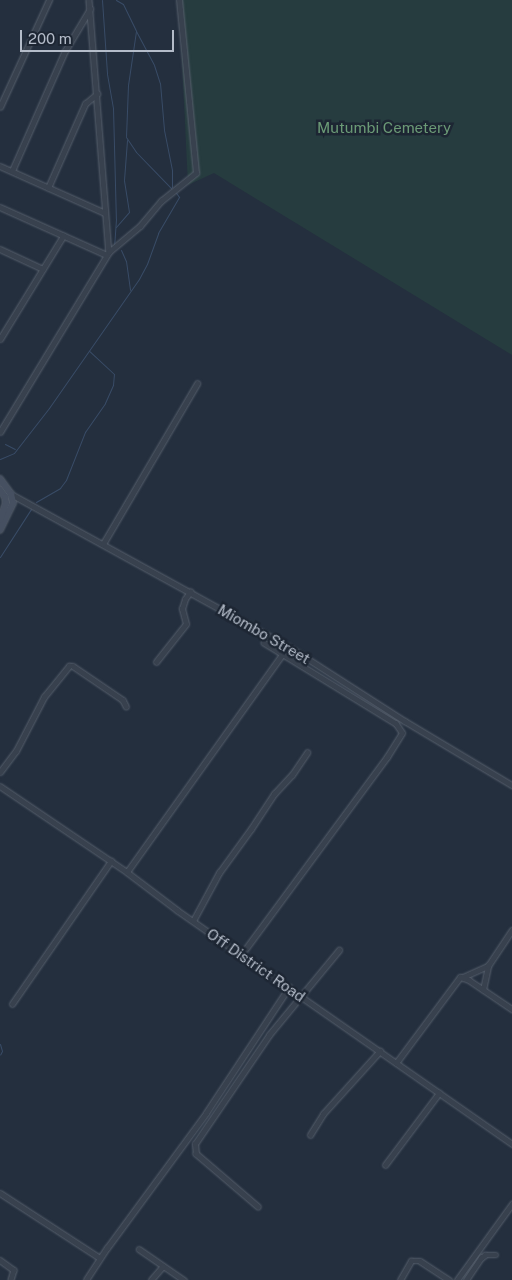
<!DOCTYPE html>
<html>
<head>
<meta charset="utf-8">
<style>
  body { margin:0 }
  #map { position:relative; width:512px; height:1280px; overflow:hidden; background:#242f3e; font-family:"Public Sans",sans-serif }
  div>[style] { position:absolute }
  .green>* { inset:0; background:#263c3f }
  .stream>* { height:1px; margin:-0.5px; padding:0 0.5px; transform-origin:0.5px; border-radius:0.5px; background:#394c67 }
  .roads { filter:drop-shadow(0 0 1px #565f6c) drop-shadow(0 0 1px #565f6c) }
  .minor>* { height:4.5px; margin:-2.25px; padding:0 2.25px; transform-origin:2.25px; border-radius:2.25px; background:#38414e }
  .secondary>* { height:6px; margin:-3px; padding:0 3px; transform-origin:3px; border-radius:3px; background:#465061 }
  span { translate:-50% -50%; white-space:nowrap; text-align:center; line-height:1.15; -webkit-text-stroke:5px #1d2633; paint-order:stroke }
  .park-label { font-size:15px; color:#6b9a76 }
  .street-label { font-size:15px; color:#b4bcc9 }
  .scale { position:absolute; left:20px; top:30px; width:154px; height:22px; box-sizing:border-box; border:2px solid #b4bcc9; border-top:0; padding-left:6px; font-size:15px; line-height:18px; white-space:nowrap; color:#b4bcc9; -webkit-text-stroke:4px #1d2633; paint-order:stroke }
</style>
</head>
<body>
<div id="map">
  <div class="green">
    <div style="clip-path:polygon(179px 0,512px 0,512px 355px,214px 173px,188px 185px)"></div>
  </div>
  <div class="stream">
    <div style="left:102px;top:0;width:74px;rotate:86.1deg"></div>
    <div style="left:107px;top:74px;width:35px;rotate:80deg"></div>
    <div style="left:113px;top:108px;width:111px;rotate:88.5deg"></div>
    <div style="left:116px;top:219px;width:26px;rotate:94deg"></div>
    <div style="left:116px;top:0;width:8px;rotate:30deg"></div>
    <div style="left:123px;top:4px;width:30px;rotate:64deg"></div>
    <div style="left:136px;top:31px;width:55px;rotate:98.4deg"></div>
    <div style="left:128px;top:85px;width:51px;rotate:92.2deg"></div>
    <div style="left:136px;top:31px;width:38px;rotate:62deg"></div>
    <div style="left:154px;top:65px;width:19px;rotate:72deg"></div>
    <div style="left:160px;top:83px;width:47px;rotate:85.1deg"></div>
    <div style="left:164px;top:130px;width:41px;rotate:78.7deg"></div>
    <div style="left:172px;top:170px;width:17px;rotate:90deg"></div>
    <div style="left:126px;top:137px;width:18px;rotate:56deg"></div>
    <div style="left:136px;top:152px;width:52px;rotate:45.8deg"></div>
    <div style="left:116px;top:227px;width:20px;rotate:-49deg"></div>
    <div style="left:129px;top:212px;width:32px;rotate:-99deg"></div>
    <div style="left:124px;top:180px;width:40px;rotate:-85.7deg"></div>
    <div style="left:121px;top:250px;width:12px;rotate:66deg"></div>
    <div style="left:126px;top:261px;width:29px;rotate:82deg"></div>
    <div style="left:5px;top:444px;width:11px;rotate:27deg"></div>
    <div style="left:0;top:459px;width:15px;rotate:-23deg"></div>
    <div style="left:14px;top:453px;width:57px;rotate:-52.1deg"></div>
    <div style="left:49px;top:408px;width:157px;rotate:-55.1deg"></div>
    <div style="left:139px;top:279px;width:17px;rotate:-62deg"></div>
    <div style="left:147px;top:264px;width:33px;rotate:-70deg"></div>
    <div style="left:158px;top:233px;width:42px;rotate:-59.7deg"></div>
    <div style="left:179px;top:197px;width:7px;rotate:-124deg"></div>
    <div style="left:36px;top:502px;width:28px;rotate:-30deg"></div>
    <div style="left:60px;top:488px;width:10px;rotate:-53deg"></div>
    <div style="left:66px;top:480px;width:52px;rotate:-68.4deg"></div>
    <div style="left:85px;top:432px;width:35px;rotate:-55deg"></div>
    <div style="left:105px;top:403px;width:20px;rotate:-66deg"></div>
    <div style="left:113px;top:385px;width:11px;rotate:-85deg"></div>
    <div style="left:114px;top:374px;width:34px;rotate:-137deg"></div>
    <div style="left:0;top:557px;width:57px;rotate:-57.1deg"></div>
    <div style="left:0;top:1044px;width:7px;rotate:74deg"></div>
    <div style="left:2px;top:1051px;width:4px;rotate:117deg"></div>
  </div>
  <div class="roads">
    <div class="minor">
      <div style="left:89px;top:0;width:253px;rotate:85.5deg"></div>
      <div style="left:0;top:107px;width:118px;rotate:-65.4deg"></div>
      <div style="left:0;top:166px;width:115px;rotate:24.1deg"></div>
      <div style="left:12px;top:171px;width:131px;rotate:-66.2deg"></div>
      <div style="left:65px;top:51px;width:49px;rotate:-59.2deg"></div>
      <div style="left:48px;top:188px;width:92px;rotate:-66.2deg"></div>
      <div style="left:85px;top:104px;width:16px;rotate:-40deg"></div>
      <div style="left:0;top:207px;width:117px;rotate:24.2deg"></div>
      <div style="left:0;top:249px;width:47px;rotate:24.9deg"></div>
      <div style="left:0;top:339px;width:121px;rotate:-58.5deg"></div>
      <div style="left:0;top:432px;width:210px;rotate:-58.8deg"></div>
      <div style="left:109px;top:252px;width:40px;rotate:-40deg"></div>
      <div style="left:140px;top:226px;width:33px;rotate:-50deg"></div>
      <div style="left:161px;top:201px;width:45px;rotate:-38.7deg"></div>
      <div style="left:196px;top:173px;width:174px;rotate:-95.6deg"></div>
      <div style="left:11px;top:494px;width:316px;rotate:28.8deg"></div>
      <div style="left:288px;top:646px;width:139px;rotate:32.7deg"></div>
      <div style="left:405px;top:721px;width:125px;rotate:30.9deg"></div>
      <div style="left:103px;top:544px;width:186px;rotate:-59.6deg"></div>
      <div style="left:156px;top:662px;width:48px;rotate:-51.7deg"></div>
      <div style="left:186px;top:624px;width:16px;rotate:-105deg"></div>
      <div style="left:182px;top:609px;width:10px;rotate:-73deg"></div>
      <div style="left:185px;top:599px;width:9px;rotate:-54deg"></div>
      <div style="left:0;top:772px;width:26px;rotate:-53deg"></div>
      <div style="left:16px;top:751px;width:61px;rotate:-62.6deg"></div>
      <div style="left:44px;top:697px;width:40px;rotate:-51deg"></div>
      <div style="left:69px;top:666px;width:4px"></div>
      <div style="left:73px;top:666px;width:60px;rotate:34.2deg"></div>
      <div style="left:123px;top:700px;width:7px;rotate:63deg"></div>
      <div style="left:0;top:786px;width:153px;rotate:34.1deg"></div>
      <div style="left:127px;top:872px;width:63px;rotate:37.2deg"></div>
      <div style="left:177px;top:910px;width:409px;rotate:34.9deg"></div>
      <div style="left:127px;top:872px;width:277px;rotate:-54.5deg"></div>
      <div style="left:193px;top:921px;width:55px;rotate:-61.6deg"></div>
      <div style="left:219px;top:873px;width:54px;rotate:-54deg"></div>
      <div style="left:251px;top:829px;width:42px;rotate:-56.7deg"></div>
      <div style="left:274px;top:794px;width:26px;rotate:-47deg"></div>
      <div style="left:292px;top:775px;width:27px;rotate:-56deg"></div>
      <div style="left:241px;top:955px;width:246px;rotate:-53.6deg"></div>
      <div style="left:387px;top:757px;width:28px;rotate:-58deg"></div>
      <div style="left:402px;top:733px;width:11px;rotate:-124deg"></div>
      <div style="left:396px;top:724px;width:155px;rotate:-148.5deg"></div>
      <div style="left:463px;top:977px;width:27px;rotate:-24deg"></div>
      <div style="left:483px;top:990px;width:25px;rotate:-78deg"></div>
      <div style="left:488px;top:966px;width:43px;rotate:-56.3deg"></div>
      <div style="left:12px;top:1004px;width:174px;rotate:-55.3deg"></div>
      <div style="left:396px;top:1063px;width:107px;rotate:-53.3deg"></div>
      <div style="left:460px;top:977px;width:9px;rotate:18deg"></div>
      <div style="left:469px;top:980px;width:52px;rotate:34deg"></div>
      <div style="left:310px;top:1135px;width:25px;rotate:-58deg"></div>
      <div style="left:323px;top:1114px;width:85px;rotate:-47.9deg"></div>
      <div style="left:385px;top:1165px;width:90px;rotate:-53.1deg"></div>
      <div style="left:0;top:1193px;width:119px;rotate:33deg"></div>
      <div style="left:258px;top:1207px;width:82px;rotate:-139.5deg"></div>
      <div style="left:196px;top:1154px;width:10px;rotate:-96deg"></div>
      <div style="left:195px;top:1144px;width:132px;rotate:-55.8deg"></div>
      <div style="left:269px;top:1035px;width:110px;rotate:-50.5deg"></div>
      <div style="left:139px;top:1249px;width:55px;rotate:34.6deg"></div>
      <div style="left:0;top:1260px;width:17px;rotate:36deg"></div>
      <div style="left:14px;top:1270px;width:10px;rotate:107deg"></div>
      <div style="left:86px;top:1280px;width:38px;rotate:-57deg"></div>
      <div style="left:107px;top:1248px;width:167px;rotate:-53.7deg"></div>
      <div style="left:206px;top:1113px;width:151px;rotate:-56.6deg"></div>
      <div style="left:151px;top:1280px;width:18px;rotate:-49deg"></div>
      <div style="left:400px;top:1280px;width:22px;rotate:-60deg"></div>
      <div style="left:411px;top:1261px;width:9px"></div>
      <div style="left:420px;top:1261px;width:35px;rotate:33deg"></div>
      <div style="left:457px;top:1280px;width:94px;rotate:-54.1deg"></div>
      <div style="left:466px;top:1280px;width:27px;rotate:-56deg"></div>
      <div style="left:481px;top:1258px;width:5px;rotate:-37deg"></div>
      <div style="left:485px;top:1255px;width:11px"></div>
    </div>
    <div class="secondary">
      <div style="left:0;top:479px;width:19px;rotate:54deg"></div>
      <div style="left:11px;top:494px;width:9px;rotate:77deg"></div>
      <div style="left:13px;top:503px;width:30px;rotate:116deg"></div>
      <div style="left:0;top:490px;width:9px;rotate:54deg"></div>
      <div style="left:5px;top:497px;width:6px;rotate:81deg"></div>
      <div style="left:6px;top:503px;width:18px;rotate:109deg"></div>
    </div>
  </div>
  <div class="park-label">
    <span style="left:384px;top:128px">Mutumbi Cemetery</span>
  </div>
  <div class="street-label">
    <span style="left:264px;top:634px;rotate:30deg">Miombo Street</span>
    <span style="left:256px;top:965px;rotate:35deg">Off District Road</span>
  </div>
  <div class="scale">200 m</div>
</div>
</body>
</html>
